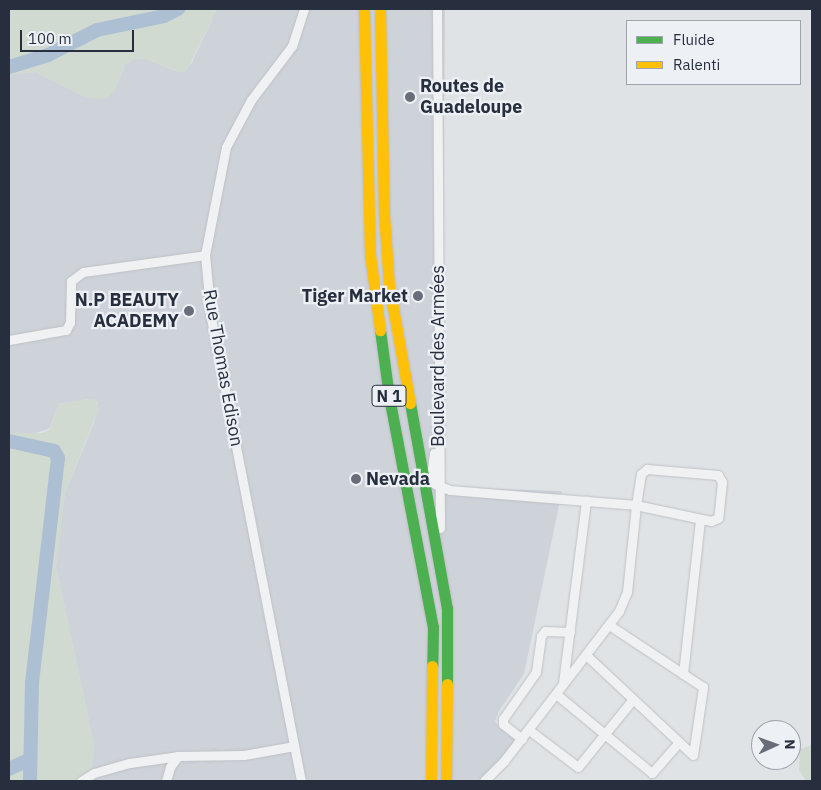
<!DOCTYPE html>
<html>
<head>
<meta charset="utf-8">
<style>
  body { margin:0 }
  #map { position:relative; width:821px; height:790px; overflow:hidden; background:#e0e3e6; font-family:"IBM Plex Sans",sans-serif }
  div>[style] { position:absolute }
  .built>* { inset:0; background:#ced2d9 }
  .green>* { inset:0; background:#d0dad1 }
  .river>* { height:14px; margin:-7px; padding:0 7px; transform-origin:7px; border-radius:7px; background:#adbfd2 }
  .roads { filter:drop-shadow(0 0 1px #bec1c4) drop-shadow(0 0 1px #bec1c4) }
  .street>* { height:9px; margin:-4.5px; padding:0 4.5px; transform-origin:4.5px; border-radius:4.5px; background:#eff1f2 }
  .fast>* { height:11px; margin:-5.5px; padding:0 5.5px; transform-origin:5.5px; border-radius:5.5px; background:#4caf50 }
  .slow>* { height:11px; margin:-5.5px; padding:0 5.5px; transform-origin:5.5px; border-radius:5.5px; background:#ffc107 }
  .dots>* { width:14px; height:14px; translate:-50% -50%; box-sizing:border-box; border:2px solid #edf1f5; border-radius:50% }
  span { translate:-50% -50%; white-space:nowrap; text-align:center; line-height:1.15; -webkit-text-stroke:4.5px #edf1f5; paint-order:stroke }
  .shield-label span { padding:1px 4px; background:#edf1f5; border:1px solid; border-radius:4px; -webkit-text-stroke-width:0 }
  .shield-label { font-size:16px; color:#272f3f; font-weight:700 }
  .poi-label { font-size:18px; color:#272f3f; font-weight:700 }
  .left { translate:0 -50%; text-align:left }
  .right { translate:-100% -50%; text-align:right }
  .street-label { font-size:18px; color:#272f3f }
  .frame { position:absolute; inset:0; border:10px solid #272f3f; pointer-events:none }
  .legend { position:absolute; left:626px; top:20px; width:175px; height:65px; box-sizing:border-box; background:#edf1f5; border:1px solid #9ea3ac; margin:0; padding:6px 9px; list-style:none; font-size:15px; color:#272f3f }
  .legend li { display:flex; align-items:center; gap:10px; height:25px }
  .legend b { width:25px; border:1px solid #9ea3ac }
  .north { position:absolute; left:751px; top:720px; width:50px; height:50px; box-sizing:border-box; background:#edf1f5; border:1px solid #9ea3ac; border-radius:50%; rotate:88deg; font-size:14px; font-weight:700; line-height:20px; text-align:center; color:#272f3f }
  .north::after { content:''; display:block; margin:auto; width:18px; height:22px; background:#686e79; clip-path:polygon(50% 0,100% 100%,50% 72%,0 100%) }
  .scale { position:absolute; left:20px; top:30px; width:114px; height:22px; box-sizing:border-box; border:2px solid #272f3f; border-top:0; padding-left:6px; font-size:15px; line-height:18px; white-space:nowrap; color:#272f3f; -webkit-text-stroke:4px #edf1f5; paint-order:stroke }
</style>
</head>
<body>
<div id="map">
  <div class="built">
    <div style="clip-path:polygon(217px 9px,445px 9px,440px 487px,562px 491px,524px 674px,499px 711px,495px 722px,516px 740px,497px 767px,477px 781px,87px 781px,94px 745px,56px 567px,57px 553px,65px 492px,94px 423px,98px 404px,95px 399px,89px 399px,59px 404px,49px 429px,28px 435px,9px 433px,9px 79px,13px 74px,36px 72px,88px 98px,114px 92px,125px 65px,133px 59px,146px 59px,178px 72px,191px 64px)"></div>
  </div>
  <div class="green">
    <div style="clip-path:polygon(9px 9px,217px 9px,186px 72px,178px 72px,146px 59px,133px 59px,125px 65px,114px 92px,105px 99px,88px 98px,36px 72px,13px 74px,9px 79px)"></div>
    <div style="clip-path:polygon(89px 399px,95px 399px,99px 409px,65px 492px,56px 567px,94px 745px,92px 769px,87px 781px,9px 781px,9px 433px,42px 433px,49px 430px,59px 404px)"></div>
    <div style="clip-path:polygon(812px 745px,812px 781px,806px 781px,799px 770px,800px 749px)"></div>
  </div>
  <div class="river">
    <div style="left:9px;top:67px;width:41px;rotate:-17.1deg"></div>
    <div style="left:48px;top:55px;width:55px;rotate:-27deg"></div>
    <div style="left:97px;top:30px;width:68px;rotate:-11.8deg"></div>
    <div style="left:164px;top:16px;width:16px;rotate:-27deg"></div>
    <div style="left:9px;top:441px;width:46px;rotate:12.5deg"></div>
    <div style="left:54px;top:451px;width:8px;rotate:60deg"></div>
    <div style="left:58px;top:458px;width:227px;rotate:96.6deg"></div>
    <div style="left:32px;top:684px;width:97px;rotate:91.2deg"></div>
    <div style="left:9px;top:769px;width:23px;rotate:-25deg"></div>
  </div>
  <div class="roads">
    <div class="street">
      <div style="left:437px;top:9px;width:519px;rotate:89.67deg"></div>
      <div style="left:9px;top:340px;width:58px;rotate:-10deg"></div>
      <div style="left:66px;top:330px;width:9px;rotate:-63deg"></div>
      <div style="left:70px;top:322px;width:41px;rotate:-88.6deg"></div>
      <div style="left:71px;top:281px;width:15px;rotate:-37deg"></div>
      <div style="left:83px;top:272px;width:123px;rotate:-7.9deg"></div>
      <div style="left:434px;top:453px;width:25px;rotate:97deg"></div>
      <div style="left:431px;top:478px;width:7px;rotate:56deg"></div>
      <div style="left:435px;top:484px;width:16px;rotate:22deg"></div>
      <div style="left:450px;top:490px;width:187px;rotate:4.6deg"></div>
      <div style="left:636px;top:505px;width:87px;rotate:95.9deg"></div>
      <div style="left:627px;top:592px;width:21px;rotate:113deg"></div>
      <div style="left:619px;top:611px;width:189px;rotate:127.5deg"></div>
      <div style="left:504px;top:761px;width:28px;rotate:135deg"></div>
      <div style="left:647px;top:469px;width:71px;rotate:4.8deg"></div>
      <div style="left:718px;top:475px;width:8px;rotate:60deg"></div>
      <div style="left:722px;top:482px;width:36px;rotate:96deg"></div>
      <div style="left:718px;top:518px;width:8px;rotate:157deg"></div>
      <div style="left:711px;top:521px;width:77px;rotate:-168deg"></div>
      <div style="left:636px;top:505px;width:31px;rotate:-81deg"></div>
      <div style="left:641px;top:474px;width:8px;rotate:-40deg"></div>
      <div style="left:586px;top:655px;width:146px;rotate:43.1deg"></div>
      <div style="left:693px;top:755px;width:69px;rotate:-81.6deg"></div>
      <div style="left:703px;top:687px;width:113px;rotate:-146.6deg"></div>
      <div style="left:683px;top:674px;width:156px;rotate:-83.7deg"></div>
      <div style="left:563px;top:683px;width:184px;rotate:-82.8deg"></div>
      <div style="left:556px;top:694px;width:124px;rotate:39.5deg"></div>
      <div style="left:652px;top:773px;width:41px;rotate:-48.9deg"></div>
      <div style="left:529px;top:730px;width:61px;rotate:37.1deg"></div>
      <div style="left:578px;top:767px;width:87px;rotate:-51deg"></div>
      <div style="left:522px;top:739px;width:24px;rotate:-142deg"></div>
      <div style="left:503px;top:724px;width:5px;rotate:-90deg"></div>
      <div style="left:503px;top:719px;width:57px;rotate:-54.9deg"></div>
      <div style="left:536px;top:672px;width:36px;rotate:-82deg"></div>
      <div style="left:541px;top:636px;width:6px;rotate:-51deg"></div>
      <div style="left:545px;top:631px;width:25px;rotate:2deg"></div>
      <div style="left:81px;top:781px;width:15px;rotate:-32deg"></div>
      <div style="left:94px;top:773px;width:37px;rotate:-16deg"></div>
      <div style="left:130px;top:763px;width:49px;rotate:-8.3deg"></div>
      <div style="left:178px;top:756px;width:66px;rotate:-0.9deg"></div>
      <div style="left:244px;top:755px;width:51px;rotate:-10.2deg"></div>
      <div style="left:166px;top:781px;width:15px;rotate:-74deg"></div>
      <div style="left:170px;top:767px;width:14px;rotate:-54deg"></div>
      <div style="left:301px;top:781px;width:472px;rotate:-101deg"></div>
      <div style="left:211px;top:318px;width:63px;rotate:-95.4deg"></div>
      <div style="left:205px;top:255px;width:110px;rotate:-79deg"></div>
      <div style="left:226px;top:147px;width:53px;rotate:-62deg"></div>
      <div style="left:251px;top:100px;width:68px;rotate:-52.8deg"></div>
      <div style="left:292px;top:46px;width:39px;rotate:-72deg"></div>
    </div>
    <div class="fast">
      <div style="left:380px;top:330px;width:68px;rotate:82.3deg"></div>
      <div style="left:389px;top:397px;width:234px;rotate:79.2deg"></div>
      <div style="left:433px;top:627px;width:39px;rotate:91deg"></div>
      <div style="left:410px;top:403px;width:208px;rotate:79.8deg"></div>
      <div style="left:447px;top:608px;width:76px;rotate:90deg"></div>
    </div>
    <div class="slow">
      <div style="left:364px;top:9px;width:245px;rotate:88.6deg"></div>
      <div style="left:370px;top:254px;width:77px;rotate:82.5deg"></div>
      <div style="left:380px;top:9px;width:205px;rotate:88.9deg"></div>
      <div style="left:384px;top:214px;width:71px;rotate:86deg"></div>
      <div style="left:389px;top:285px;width:120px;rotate:79.9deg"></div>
      <div style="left:431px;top:781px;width:115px;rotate:-89.5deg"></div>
      <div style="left:446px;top:781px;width:97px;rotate:-89.4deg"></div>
    </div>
  </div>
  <div class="dots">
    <div style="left:410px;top:97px;background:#686e79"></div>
    <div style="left:418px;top:296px;background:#686e79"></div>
    <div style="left:189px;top:311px;background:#686e79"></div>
    <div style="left:356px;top:479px;background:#686e79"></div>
  </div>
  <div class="shield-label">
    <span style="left:389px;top:396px">N 1</span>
  </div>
  <div class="poi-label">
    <span class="left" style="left:420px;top:97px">Routes de<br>Guadeloupe</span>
    <span class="right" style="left:408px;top:296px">Tiger Market</span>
    <span class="right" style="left:179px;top:311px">N.P BEAUTY<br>ACADEMY</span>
    <span class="left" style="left:366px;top:479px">Nevada</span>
  </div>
  <div class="street-label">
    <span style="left:438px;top:356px;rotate:-90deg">Boulevard des Armées</span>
    <span style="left:223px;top:368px;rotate:80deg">Rue Thomas Edison</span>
  </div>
  <div class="frame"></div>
  <ul class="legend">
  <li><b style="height:6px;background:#4caf50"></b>Fluide</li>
  <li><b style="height:6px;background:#ffc107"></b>Ralenti</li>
  </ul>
  <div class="north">N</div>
  <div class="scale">100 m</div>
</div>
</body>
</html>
